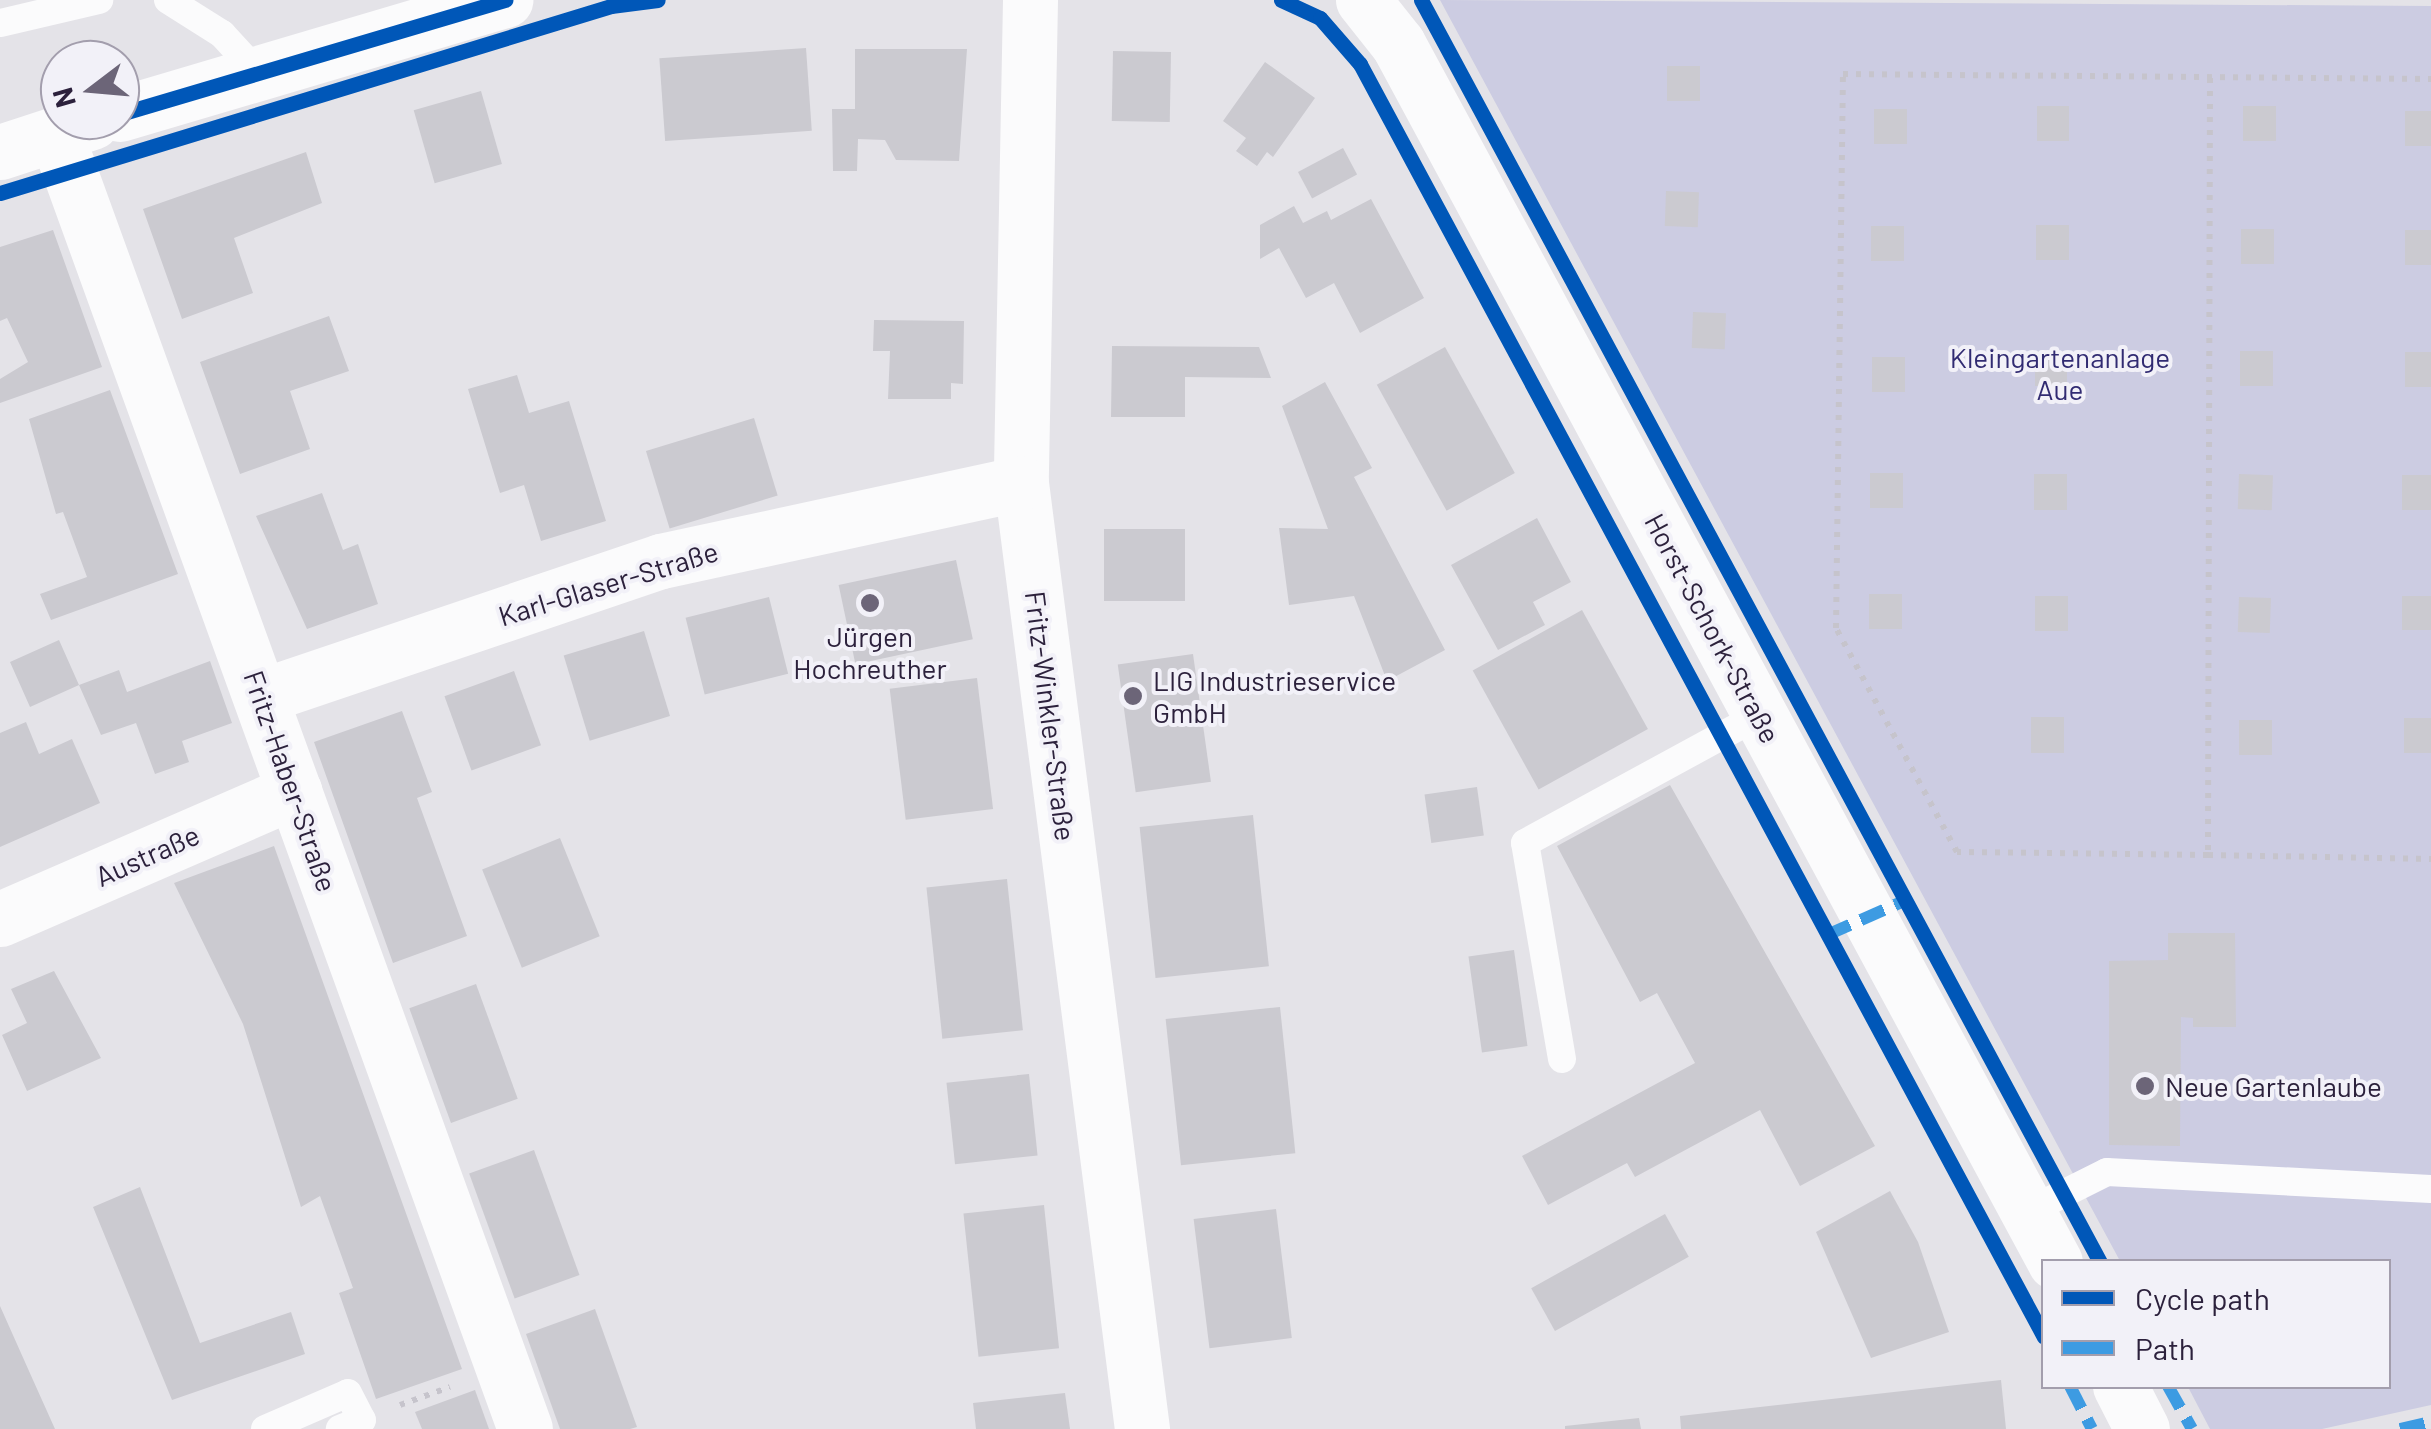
<!DOCTYPE html>
<html>
<head>
<meta charset="utf-8">
<style>
  body { margin:0 }
  #map { position:relative; width:2431px; height:1429px; overflow:hidden; background:#e4e3e8; font-family:Barlow,sans-serif }
  div>[style] { position:absolute }
  .green>* { inset:0; background:#cccce2 }
  .building>* { inset:0; background:#cbcad0; transform-origin:0 0 }
  .path>* { height:6px; margin-top:-3px; transform-origin:0; background:repeating-linear-gradient(90deg,#c6c4cc 0 5px,transparent 0 13px) }
  .lane>* { height:28px; margin:-14px; padding:0 14px; transform-origin:14px; border-radius:14px; background:#fbfbfc }
  .street>* { height:55px; margin:-27.5px; padding:0 27.5px; transform-origin:27.5px; border-radius:27.5px; background:#fbfbfc }
  .quiet>* { height:12px; margin-top:-6px; transform-origin:0; background:repeating-linear-gradient(90deg,#3d9be2 0 25px,transparent 0 37px) }
  .cycleway>* { height:15px; margin:-7.5px; padding:0 7.5px; transform-origin:7.5px; border-radius:7.5px; background:#0057b8 }
  .dots>* { width:28px; height:28px; translate:-50% -50%; box-sizing:border-box; border:5px solid #f2f1f8; border-radius:50% }
  span { translate:-50% -50%; white-space:nowrap; text-align:center; line-height:1.15; -webkit-text-stroke:8px #f2f1f8; paint-order:stroke }
  .park-label { font-size:28px; color:#312b72 }
  .street-label { font-size:28px; color:#2c213c }
  .poi-label { font-size:28px; color:#2c213c }
  .left { translate:0 -50%; text-align:left }
  .legend { position:absolute; left:2041px; top:1259px; width:350px; height:130px; box-sizing:border-box; background:#f2f1f8; border:2px solid #a39ead; margin:0; padding:12px 18px; list-style:none; font-size:30px; color:#2c213c }
  .legend li { display:flex; align-items:center; gap:20px; height:50px }
  .legend b { width:50px; border:2px solid #a39ead }
  .north { position:absolute; left:40px; top:40px; width:100px; height:100px; box-sizing:border-box; background:#f2f1f8; border:2px solid #a39ead; border-radius:50%; rotate:254deg; font-size:28px; font-weight:700; line-height:40px; text-align:center; color:#2c213c }
  .north::after { content:''; display:block; margin:auto; width:35px; height:45px; background:#6c6578; clip-path:polygon(50% 0,100% 100%,50% 72%,0 100%) }
</style>
</head>
<body>
<div id="map">
  <div class="green">
    <div style="clip-path:polygon(1440px 0,2431px 6px,2431px 1405px,2322px 1429px,2210px 1429px,2188px 1387px,2388px 1386px,2388px 1262px,2120px 1261px)"></div>
  </div>
  <div class="building">
    <div style="left:806px;top:48px;width:83px;height:147px;rotate:86deg"></div>
    <div style="clip-path:polygon(855px 49px,967px 49px,959px 161px,896px 160px,885px 140px,858px 139px,857px 171px,833px 171px,832px 109px,855px 109px)"></div>
    <div style="left:1113px;top:51px;width:58px;height:70px;rotate:1deg"></div>
    <div style="clip-path:polygon(1265px 62px,1315px 98px,1273px 157px,1267px 152px,1257px 166px,1236px 151px,1246px 138px,1223px 121px)"></div>
    <div style="left:1667px;top:66px;width:33px;height:35px"></div>
    <div style="left:481px;top:91px;width:76px;height:70px;rotate:74deg"></div>
    <div style="left:2037px;top:106px;width:32px;height:35px"></div>
    <div style="left:2243px;top:106px;width:33px;height:35px"></div>
    <div style="left:1874px;top:109px;width:33px;height:35px"></div>
    <div style="left:2405px;top:111px;width:26px;height:35px"></div>
    <div style="left:1343px;top:148px;width:30px;height:51px;rotate:62deg"></div>
    <div style="clip-path:polygon(306px 152px,322px 203px,234px 238px,253px 293px,182px 319px,143px 209px)"></div>
    <div style="left:1666px;top:191px;width:33px;height:35px;rotate:2deg"></div>
    <div style="clip-path:polygon(1371px 199px,1424px 298px,1360px 333px,1334px 283px,1306px 298px,1279px 248px,1260px 259px,1260px 225px,1294px 206px,1303px 223px,1327px 211px,1331px 220px)"></div>
    <div style="left:2036px;top:225px;width:33px;height:35px"></div>
    <div style="left:1871px;top:226px;width:33px;height:35px"></div>
    <div style="left:2241px;top:229px;width:33px;height:35px"></div>
    <div style="clip-path:polygon(53px 230px,102px 367px,0 403px,0 379px,28px 362px,7px 318px,0 321px,0 247px)"></div>
    <div style="left:2405px;top:230px;width:26px;height:35px"></div>
    <div style="left:1693px;top:312px;width:33px;height:36px;rotate:2deg"></div>
    <div style="clip-path:polygon(329px 316px,349px 371px,290px 391px,310px 449px,240px 474px,200px 362px)"></div>
    <div style="clip-path:polygon(874px 320px,964px 321px,963px 384px,951px 383px,951px 399px,888px 399px,890px 351px,873px 351px)"></div>
    <div style="clip-path:polygon(1112px 346px,1259px 347px,1271px 378px,1185px 377px,1185px 417px,1111px 417px)"></div>
    <div style="left:1445px;top:347px;width:144px;height:78px;rotate:61deg"></div>
    <div style="left:2035px;top:351px;width:32px;height:35px"></div>
    <div style="left:2240px;top:351px;width:33px;height:35px"></div>
    <div style="left:2405px;top:352px;width:26px;height:35px"></div>
    <div style="left:1872px;top:357px;width:33px;height:35px"></div>
    <div style="clip-path:polygon(517px 375px,529px 413px,569px 401px,606px 521px,541px 541px,524px 485px,500px 493px,468px 389px)"></div>
    <div style="clip-path:polygon(1325px 382px,1372px 468px,1354px 477px,1445px 650px,1387px 681px,1354px 596px,1289px 605px,1279px 528px,1328px 529px,1282px 406px)"></div>
    <div style="clip-path:polygon(110px 390px,178px 574px,51px 620px,40px 594px,87px 577px,63px 512px,56px 514px,29px 419px)"></div>
    <div style="left:754px;top:418px;width:81px;height:113px;rotate:73deg"></div>
    <div style="left:1870px;top:473px;width:33px;height:35px"></div>
    <div style="left:2067px;top:474px;width:36px;height:33px;rotate:90deg"></div>
    <div style="left:2239px;top:474px;width:34px;height:35px;rotate:2deg"></div>
    <div style="left:2402px;top:475px;width:29px;height:35px"></div>
    <div style="clip-path:polygon(322px 493px,343px 550px,358px 544px,378px 604px,307px 629px,256px 516px)"></div>
    <div style="clip-path:polygon(1537px 518px,1571px 582px,1533px 602px,1545px 625px,1498px 650px,1451px 565px)"></div>
    <div style="left:1104px;top:529px;width:81px;height:72px"></div>
    <div style="left:956px;top:560px;width:81px;height:120px;rotate:78deg"></div>
    <div style="left:1869px;top:594px;width:33px;height:35px"></div>
    <div style="left:2035px;top:596px;width:33px;height:35px"></div>
    <div style="left:2402px;top:596px;width:29px;height:34px"></div>
    <div style="left:769px;top:597px;width:79px;height:86px;rotate:76deg"></div>
    <div style="left:2239px;top:597px;width:32px;height:35px;rotate:2deg"></div>
    <div style="left:1582px;top:610px;width:136px;height:125px;rotate:61deg"></div>
    <div style="left:644px;top:631px;width:89px;height:84px;rotate:73deg"></div>
    <div style="clip-path:polygon(59px 640px,79px 685px,119px 670px,127px 692px,210px 661px,232px 723px,182px 741px,189px 762px,155px 774px,136px 723px,101px 735px,79px 685px,30px 707px,10px 662px)"></div>
    <div style="left:1193px;top:654px;width:129px;height:76px;rotate:82deg"></div>
    <div style="left:514px;top:671px;width:79px;height:74px;rotate:70deg"></div>
    <div style="left:977px;top:678px;width:132px;height:88px;rotate:83deg"></div>
    <div style="clip-path:polygon(402px 711px,432px 792px,417px 798px,467px 936px,393px 963px,314px 742px)"></div>
    <div style="left:2064px;top:717px;width:36px;height:33px;rotate:90deg"></div>
    <div style="left:2404px;top:718px;width:27px;height:35px"></div>
    <div style="left:2272px;top:720px;width:35px;height:33px;rotate:90deg"></div>
    <div style="clip-path:polygon(26px 722px,39px 754px,72px 739px,100px 803px,0 847px,0 733px)"></div>
    <div style="clip-path:polygon(1670px 785px,1875px 1146px,1800px 1186px,1760px 1110px,1635px 1177px,1627px 1163px,1548px 1205px,1522px 1156px,1695px 1063px,1657px 993px,1640px 1002px,1557px 846px)"></div>
    <div style="left:1477px;top:787px;width:49px;height:53px;rotate:82deg"></div>
    <div style="left:1253px;top:815px;width:152px;height:114px;rotate:84deg"></div>
    <div style="left:560px;top:838px;width:106px;height:84px;rotate:68deg"></div>
    <div style="clip-path:polygon(274px 846px,462px 1369px,376px 1399px,339px 1293px,353px 1288px,320px 1196px,301px 1207px,243px 1024px,174px 883px)"></div>
    <div style="left:1007px;top:879px;width:152px;height:81px;rotate:84deg"></div>
    <div style="clip-path:polygon(2168px 933px,2235px 933px,2236px 1027px,2193px 1027px,2193px 1018px,2181px 1017px,2180px 1146px,2109px 1145px,2109px 961px,2168px 960px)"></div>
    <div style="left:1514px;top:950px;width:97px;height:46px;rotate:82deg"></div>
    <div style="clip-path:polygon(54px 971px,101px 1058px,27px 1091px,2px 1035px,27px 1023px,11px 989px)"></div>
    <div style="left:476px;top:984px;width:122px;height:71px;rotate:70deg"></div>
    <div style="left:1280px;top:1007px;width:147px;height:115px;rotate:84deg"></div>
    <div style="left:1029px;top:1074px;width:82px;height:83px;rotate:84deg"></div>
    <div style="left:534px;top:1150px;width:133px;height:69px;rotate:70deg"></div>
    <div style="clip-path:polygon(140px 1187px,200px 1343px,291px 1312px,305px 1354px,172px 1400px,93px 1207px)"></div>
    <div style="clip-path:polygon(1890px 1191px,1918px 1242px,1949px 1332px,1871px 1358px,1816px 1232px)"></div>
    <div style="left:1044px;top:1205px;width:144px;height:81px;rotate:84deg"></div>
    <div style="left:1276px;top:1209px;width:130px;height:83px;rotate:83deg"></div>
    <div style="left:1665px;top:1214px;width:49px;height:153px;rotate:61deg"></div>
    <div style="clip-path:polygon(0 1306px,33px 1380px,55px 1429px,0 1429px)"></div>
    <div style="clip-path:polygon(595px 1309px,637px 1427px,630px 1429px,560px 1429px,526px 1334px)"></div>
    <div style="clip-path:polygon(2001px 1380px,2006px 1429px,1681px 1429px,1680px 1416px)"></div>
    <div style="clip-path:polygon(475px 1390px,489px 1429px,422px 1429px,415px 1412px)"></div>
    <div style="clip-path:polygon(1065px 1393px,1070px 1429px,976px 1429px,973px 1403px)"></div>
    <div style="clip-path:polygon(1639px 1418px,1641px 1429px,1565px 1429px,1565px 1426px)"></div>
  </div>
  <div class="path">
    <div style="left:2210px;top:78px;width:777px;rotate:90.15deg"></div>
    <div style="left:2208px;top:855px;width:223px;rotate:1deg"></div>
    <div style="left:2208px;top:855px;width:251px;rotate:-179.3deg"></div>
    <div style="left:1957px;top:852px;width:255px;rotate:-118.4deg"></div>
    <div style="left:1836px;top:628px;width:554px;rotate:-89.28deg"></div>
    <div style="left:1843px;top:74px;width:588px;rotate:0.49deg"></div>
    <div style="left:400px;top:1405px;width:53px;rotate:-19.8deg"></div>
  </div>
  <div class="lane">
    <div style="left:168px;top:0;width:64px;rotate:32.2deg"></div>
    <div style="left:222px;top:34px;width:50px;rotate:47.4deg"></div>
    <div style="left:0;top:23px;width:102px;rotate:-13.1deg"></div>
    <div style="left:1562px;top:1059px;width:219px;rotate:-99.7deg"></div>
    <div style="left:1525px;top:843px;width:268px;rotate:-28.6deg"></div>
    <div style="left:2029px;top:1211px;width:87px;rotate:-26.6deg"></div>
    <div style="left:2107px;top:1172px;width:324px;rotate:3deg"></div>
    <div style="left:265px;top:1429px;width:90px;rotate:-23.4deg"></div>
    <div style="left:348px;top:1393px;width:30px;rotate:63deg"></div>
    <div style="left:362px;top:1420px;width:24px;rotate:158deg"></div>
  </div>
  <div class="street">
    <div style="left:1030px;top:0;width:483px;rotate:91.1deg"></div>
    <div style="left:1021px;top:483px;width:954px;rotate:82.71deg"></div>
    <div style="left:1363px;top:0;width:56px;rotate:51.5deg"></div>
    <div style="left:1398px;top:44px;width:1384px;rotate:61.66deg"></div>
    <div style="left:120px;top:114px;width:402px;rotate:-16.5deg"></div>
    <div style="left:56px;top:134px;width:1377px;rotate:70.09deg"></div>
    <div style="left:0;top:152px;width:97px;rotate:-18.1deg"></div>
    <div style="left:262px;top:696px;width:421px;rotate:-18.7deg"></div>
    <div style="left:661px;top:561px;width:368px;rotate:-12.2deg"></div>
    <div style="left:0;top:919px;width:321px;rotate:-23.5deg"></div>
    <div style="left:2120px;top:1386px;width:48px;rotate:62.9deg"></div>
  </div>
  <div class="quiet">
    <div style="left:1827px;top:935px;width:86px;rotate:-23.9deg"></div>
    <div style="left:2070px;top:1386px;width:48px;rotate:62.9deg"></div>
    <div style="left:2168px;top:1386px;width:49px;rotate:60.8deg"></div>
    <div style="left:2400px;top:1429px;width:32px;rotate:-13deg"></div>
  </div>
  <div class="cycleway">
    <div style="left:1281px;top:0;width:43px;rotate:24.8deg"></div>
    <div style="left:1320px;top:18px;width:61px;rotate:49deg"></div>
    <div style="left:1360px;top:64px;width:1445px;rotate:61.75deg"></div>
    <div style="left:1421px;top:0;width:1433px;rotate:61.72deg"></div>
    <div style="left:120px;top:114px;width:402px;rotate:-16.5deg"></div>
    <div style="left:0;top:193px;width:639px;rotate:-17.02deg"></div>
    <div style="left:611px;top:6px;width:47px;rotate:-7.3deg"></div>
  </div>
  <div class="dots">
    <div style="left:870px;top:603px;background:#6c6578"></div>
    <div style="left:1133px;top:696px;background:#6c6578"></div>
    <div style="left:2145px;top:1086px;background:#6c6578"></div>
  </div>
  <div class="park-label">
    <span style="left:2060px;top:373px">Kleingartenanlage<br>Aue</span>
  </div>
  <div class="street-label">
    <span style="left:608px;top:583px;rotate:-17deg">Karl-Glaser-Straße</span>
    <span style="left:1713px;top:628px;rotate:62deg">Horst-Schork-Straße</span>
    <span style="left:1051px;top:716px;rotate:83deg">Fritz-Winkler-Straße</span>
    <span style="left:291px;top:781px;rotate:71deg">Fritz-Haber-Straße</span>
    <span style="left:147px;top:855px;rotate:-24deg">Austraße</span>
  </div>
  <div class="poi-label">
    <span style="left:870px;top:652px">Jürgen<br>Hochreuther</span>
    <span class="left" style="left:1153px;top:696px">LIG Industrieservice<br>GmbH</span>
    <span class="left" style="left:2165px;top:1086px">Neue Gartenlaube</span>
  </div>
  <ul class="legend">
  <li><b style="height:12px;background:#0057b8"></b>Cycle path</li>
  <li><b style="height:12px;background:#3d9be2"></b>Path</li>
  </ul>
  <div class="north">N</div>
</div>
</body>
</html>
